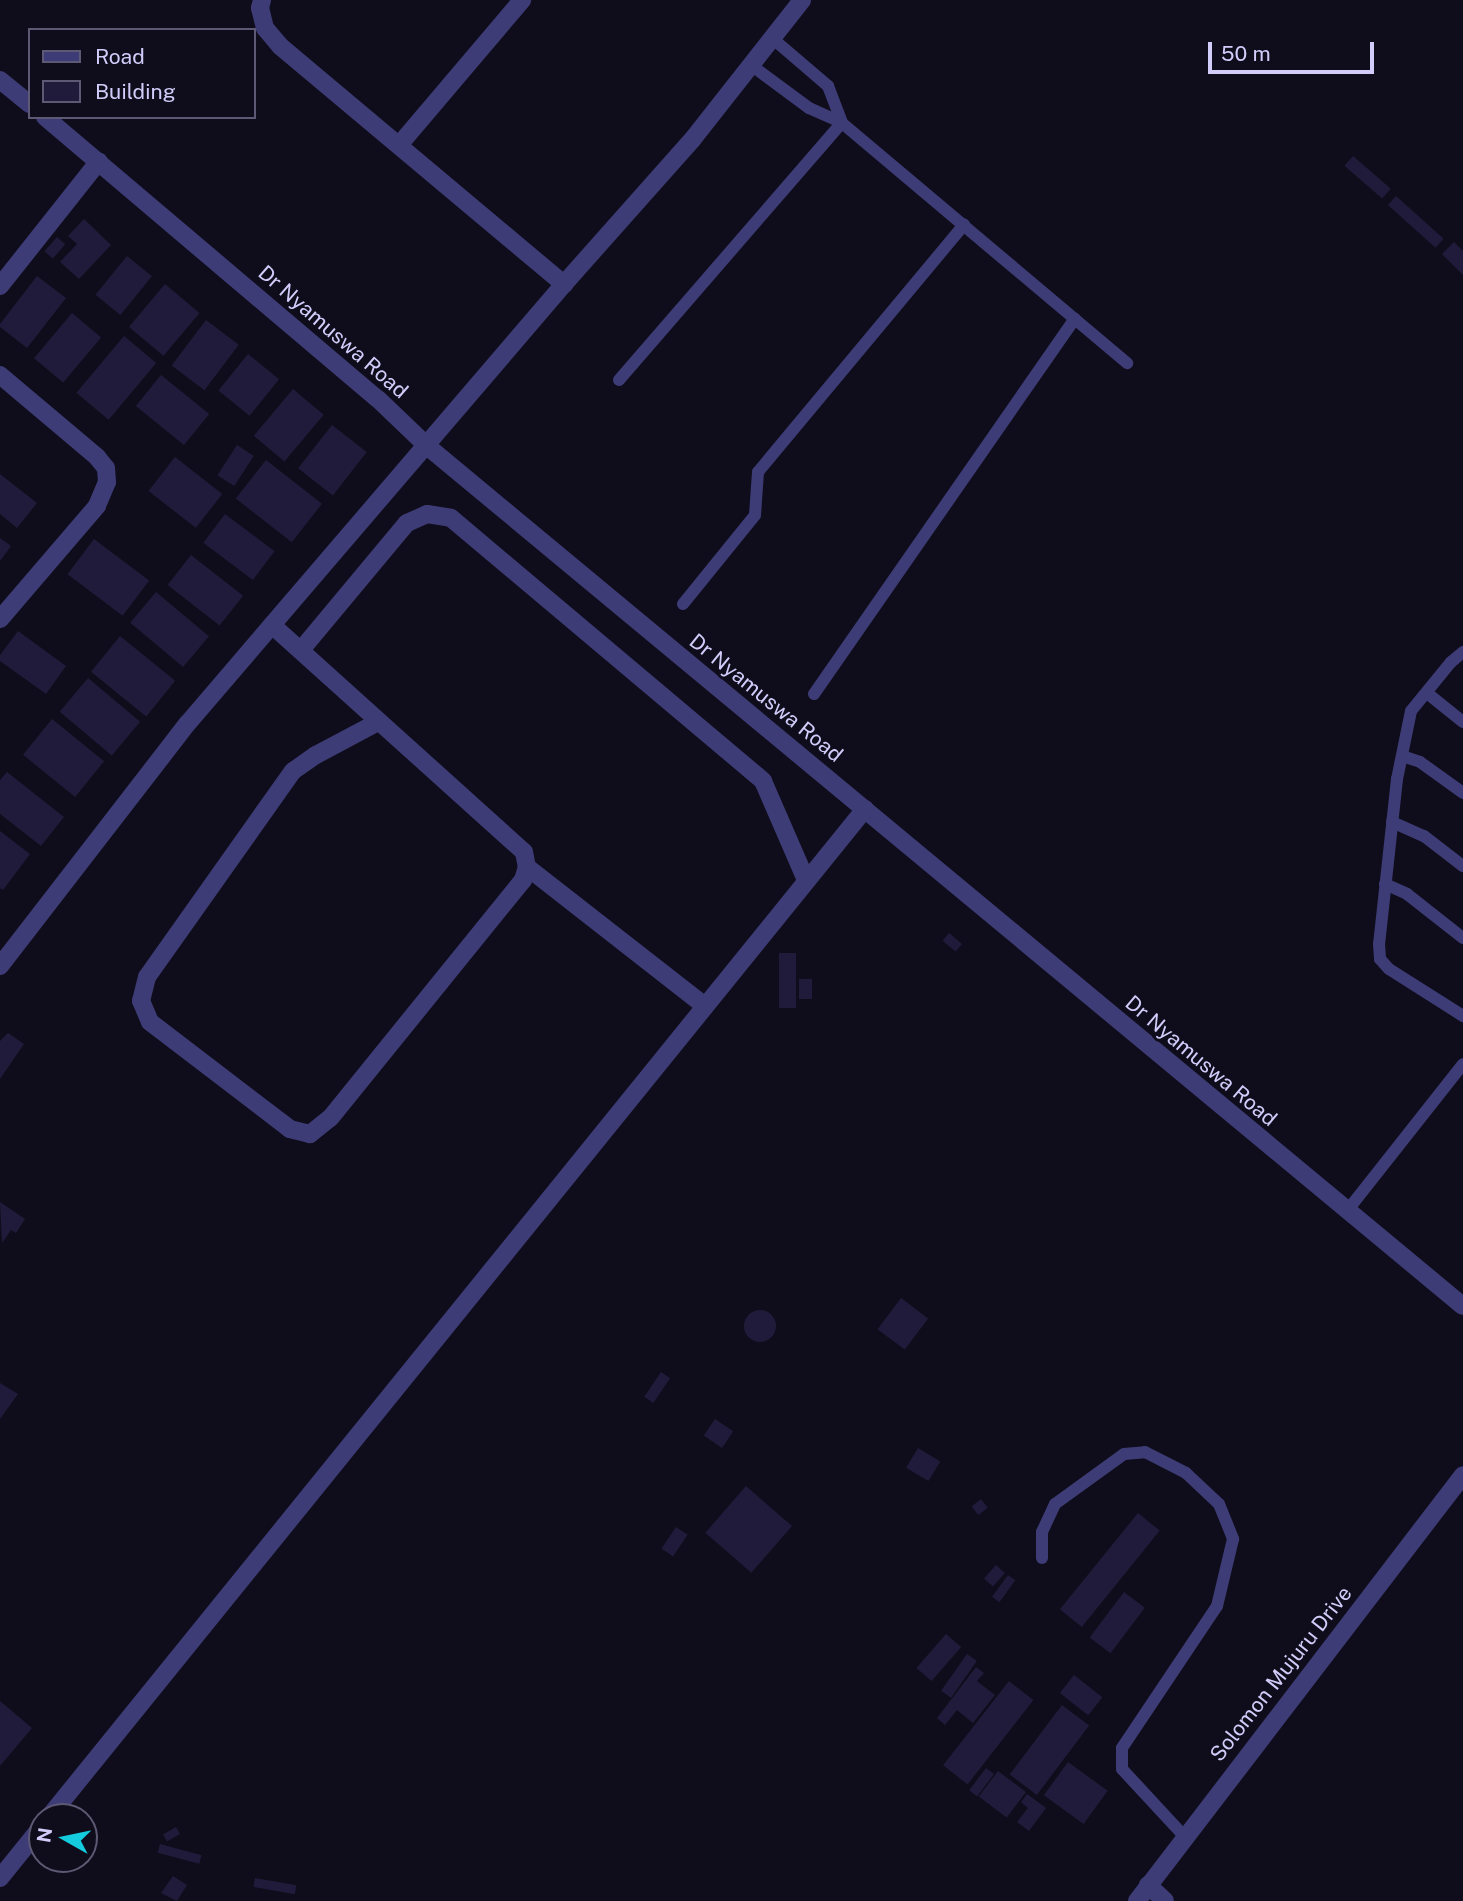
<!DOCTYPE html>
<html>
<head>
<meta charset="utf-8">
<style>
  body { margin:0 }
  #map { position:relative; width:1463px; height:1901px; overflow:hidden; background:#0f0d1b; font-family:"Public Sans",sans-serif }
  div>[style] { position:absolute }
  .building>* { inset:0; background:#211b3b; transform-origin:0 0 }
  .round { border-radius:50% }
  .service>* { height:12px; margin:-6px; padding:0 6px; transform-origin:6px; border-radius:6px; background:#3e3c76 }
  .minor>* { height:18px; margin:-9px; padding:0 9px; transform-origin:9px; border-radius:9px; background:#3e3c76 }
  .tertiary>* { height:18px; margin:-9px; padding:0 9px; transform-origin:9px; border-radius:9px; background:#3e3c76 }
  span { translate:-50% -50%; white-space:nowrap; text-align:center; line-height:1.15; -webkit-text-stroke:6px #0f0d1b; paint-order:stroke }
  .street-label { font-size:21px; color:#d1ccfa }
  .legend { position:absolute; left:28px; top:28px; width:228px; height:91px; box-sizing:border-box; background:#0f0d1b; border:2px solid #5d5974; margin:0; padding:9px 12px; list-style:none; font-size:21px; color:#d1ccfa }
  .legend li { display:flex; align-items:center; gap:14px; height:35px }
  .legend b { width:35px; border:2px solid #5d5974 }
  .north { position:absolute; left:28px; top:1803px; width:70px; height:70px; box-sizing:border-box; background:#0f0d1b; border:2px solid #5d5974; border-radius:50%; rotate:279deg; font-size:19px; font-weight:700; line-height:28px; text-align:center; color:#d1ccfa }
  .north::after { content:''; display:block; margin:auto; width:24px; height:32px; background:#15cbde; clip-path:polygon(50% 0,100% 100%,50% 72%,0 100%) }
  .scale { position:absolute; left:1208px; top:42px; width:166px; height:32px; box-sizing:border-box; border:4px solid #d1ccfa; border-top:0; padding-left:9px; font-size:21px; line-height:24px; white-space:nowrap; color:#d1ccfa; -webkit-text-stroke:5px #0f0d1b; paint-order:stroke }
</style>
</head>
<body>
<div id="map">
  <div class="building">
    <div style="left:1353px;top:156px;width:50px;height:13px;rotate:41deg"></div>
    <div style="left:1396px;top:196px;width:64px;height:12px;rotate:42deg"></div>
    <div style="clip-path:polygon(84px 219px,111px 245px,79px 279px,60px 262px,77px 244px,68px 236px)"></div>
    <div style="left:57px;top:237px;width:11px;height:19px;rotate:41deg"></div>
    <div style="clip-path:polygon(1454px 242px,1463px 251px,1463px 275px,1442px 254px)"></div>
    <div style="left:127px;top:256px;width:32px;height:50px;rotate:39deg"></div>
    <div style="clip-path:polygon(37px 276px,66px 298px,27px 348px,0 327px,0 324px)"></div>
    <div style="left:165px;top:284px;width:45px;height:56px;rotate:40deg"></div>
    <div style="left:72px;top:313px;width:38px;height:59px;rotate:40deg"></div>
    <div style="left:206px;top:320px;width:41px;height:57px;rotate:37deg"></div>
    <div style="left:124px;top:336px;width:42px;height:74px;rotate:40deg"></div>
    <div style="left:248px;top:354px;width:40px;height:47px;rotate:39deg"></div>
    <div style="left:161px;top:375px;width:62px;height:40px;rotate:39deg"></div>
    <div style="left:293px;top:389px;width:40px;height:61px;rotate:40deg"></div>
    <div style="left:332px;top:425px;width:44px;height:55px;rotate:38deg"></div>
    <div style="left:237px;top:445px;width:20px;height:36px;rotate:33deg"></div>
    <div style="left:175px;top:457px;width:60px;height:43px;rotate:38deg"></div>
    <div style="left:266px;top:460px;width:71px;height:49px;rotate:38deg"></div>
    <div style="clip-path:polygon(0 474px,37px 503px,17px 528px,0 514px)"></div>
    <div style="left:225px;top:514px;width:62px;height:36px;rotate:37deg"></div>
    <div style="clip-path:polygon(0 538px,11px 546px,0 561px)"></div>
    <div style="left:94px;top:539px;width:69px;height:44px;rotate:37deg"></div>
    <div style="left:191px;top:555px;width:66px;height:38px;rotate:38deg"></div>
    <div style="left:156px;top:592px;width:69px;height:40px;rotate:40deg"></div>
    <div style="clip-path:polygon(18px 631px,66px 666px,46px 694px,0 661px,0 655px)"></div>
    <div style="left:120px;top:636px;width:71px;height:46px;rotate:39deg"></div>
    <div style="left:88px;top:678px;width:68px;height:44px;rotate:40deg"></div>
    <div style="left:52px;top:719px;width:67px;height:46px;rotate:39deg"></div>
    <div style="clip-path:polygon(7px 772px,64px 817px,41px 846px,0 814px,0 780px)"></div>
    <div style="clip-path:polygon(0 831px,30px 854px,3px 890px,0 888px)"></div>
    <div style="left:949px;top:933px;width:17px;height:10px;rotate:40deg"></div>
    <div style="left:779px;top:953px;width:17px;height:55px"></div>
    <div style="left:799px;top:979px;width:13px;height:20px"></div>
    <div style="clip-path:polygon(8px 1033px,24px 1044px,0 1079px,0 1041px)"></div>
    <div style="clip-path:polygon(0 1202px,25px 1219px,16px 1233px,11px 1230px,2px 1243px)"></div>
    <div style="left:901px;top:1298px;width:34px;height:39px;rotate:37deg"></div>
    <div class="round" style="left:744px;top:1310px;width:32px;height:32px"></div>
    <div style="left:661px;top:1372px;width:11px;height:30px;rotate:34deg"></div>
    <div style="clip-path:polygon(0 1383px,18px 1394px,0 1419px)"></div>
    <div style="left:715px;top:1419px;width:22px;height:20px;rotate:34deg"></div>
    <div style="left:918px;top:1448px;width:26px;height:23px;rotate:31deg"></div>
    <div style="left:746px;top:1486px;width:61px;height:62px;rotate:41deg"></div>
    <div style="left:981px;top:1499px;width:11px;height:12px;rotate:52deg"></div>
    <div style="left:1138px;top:1513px;width:28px;height:124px;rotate:39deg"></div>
    <div style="left:676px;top:1527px;width:14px;height:26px;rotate:34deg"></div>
    <div style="left:996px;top:1565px;width:12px;height:18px;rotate:42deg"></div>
    <div style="left:1008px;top:1575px;width:9px;height:27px;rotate:36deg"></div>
    <div style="left:1124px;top:1592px;width:26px;height:57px;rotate:37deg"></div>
    <div style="left:946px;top:1634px;width:20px;height:45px;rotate:41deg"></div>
    <div style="left:967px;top:1654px;width:12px;height:45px;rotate:35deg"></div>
    <div style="clip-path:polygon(976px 1667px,984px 1673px,977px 1681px,995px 1695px,973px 1723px,957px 1710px,945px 1725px,937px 1718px)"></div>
    <div style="left:1074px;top:1675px;width:36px;height:23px;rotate:38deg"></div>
    <div style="left:1009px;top:1681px;width:31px;height:107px;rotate:38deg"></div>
    <div style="clip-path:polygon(0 1701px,32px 1728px,0 1766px)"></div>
    <div style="left:1062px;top:1705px;width:34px;height:87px;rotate:37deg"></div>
    <div style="left:1068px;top:1762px;width:49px;height:41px;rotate:36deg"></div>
    <div style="left:986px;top:1768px;width:10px;height:28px;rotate:37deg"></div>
    <div style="left:998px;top:1771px;width:35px;height:32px;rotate:37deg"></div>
    <div style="clip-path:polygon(1027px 1794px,1046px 1808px,1029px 1831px,1017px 1822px,1028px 1808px,1021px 1802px)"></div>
    <div style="left:176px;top:1827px;width:8px;height:15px;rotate:60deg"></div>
    <div style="left:160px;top:1844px;width:43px;height:9px;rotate:15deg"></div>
    <div style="clip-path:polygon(173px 1876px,187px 1885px,177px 1901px,161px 1893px)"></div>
    <div style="left:255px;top:1878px;width:42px;height:9px;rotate:10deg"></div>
  </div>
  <div class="service">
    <div style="left:772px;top:38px;width:74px;rotate:40.6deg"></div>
    <div style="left:828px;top:86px;width:40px;rotate:69deg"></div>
    <div style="left:751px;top:65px;width:72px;rotate:36.6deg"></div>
    <div style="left:809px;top:108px;width:36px;rotate:24deg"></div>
    <div style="left:842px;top:123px;width:373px;rotate:40.1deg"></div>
    <div style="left:619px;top:380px;width:340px;rotate:-49.1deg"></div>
    <div style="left:683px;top:604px;width:114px;rotate:-51deg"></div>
    <div style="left:755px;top:515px;width:43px;rotate:-86deg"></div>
    <div style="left:758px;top:472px;width:322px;rotate:-50.2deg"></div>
    <div style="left:1463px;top:652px;width:16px;rotate:140deg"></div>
    <div style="left:1451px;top:662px;width:63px;rotate:129.2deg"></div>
    <div style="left:1411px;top:711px;width:69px;rotate:101.6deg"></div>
    <div style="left:1397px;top:779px;width:166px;rotate:96.2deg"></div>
    <div style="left:1379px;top:944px;width:15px;rotate:86deg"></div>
    <div style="left:1380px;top:959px;width:13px;rotate:48deg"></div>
    <div style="left:1389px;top:969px;width:88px;rotate:32.4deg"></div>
    <div style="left:1427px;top:693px;width:46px;rotate:38.9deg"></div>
    <div style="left:814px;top:694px;width:457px;rotate:-55.2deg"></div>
    <div style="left:1402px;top:756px;width:19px;rotate:18deg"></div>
    <div style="left:1420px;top:762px;width:53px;rotate:35.8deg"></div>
    <div style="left:1392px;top:822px;width:35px;rotate:24deg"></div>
    <div style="left:1424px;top:836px;width:49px;rotate:37.6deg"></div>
    <div style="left:1385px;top:884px;width:24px;rotate:24deg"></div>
    <div style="left:1407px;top:894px;width:71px;rotate:38.2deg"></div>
    <div style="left:1347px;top:1211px;width:187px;rotate:-51.7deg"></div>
    <div style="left:1042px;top:1558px;width:26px;rotate:-90deg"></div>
    <div style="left:1042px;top:1532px;width:31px;rotate:-65deg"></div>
    <div style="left:1055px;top:1504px;width:85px;rotate:-35.9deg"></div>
    <div style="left:1124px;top:1454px;width:21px;rotate:-5deg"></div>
    <div style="left:1145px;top:1452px;width:46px;rotate:27.1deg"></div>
    <div style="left:1186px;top:1473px;width:45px;rotate:43.2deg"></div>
    <div style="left:1219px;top:1504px;width:38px;rotate:68deg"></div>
    <div style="left:1233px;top:1539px;width:69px;rotate:103.4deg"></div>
    <div style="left:1217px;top:1606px;width:171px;rotate:123.8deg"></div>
    <div style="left:1122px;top:1748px;width:21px;rotate:90deg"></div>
    <div style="left:1122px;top:1769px;width:94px;rotate:47.2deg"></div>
  </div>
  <div class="minor">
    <div style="left:262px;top:0;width:8px;rotate:104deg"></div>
    <div style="left:260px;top:8px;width:21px;rotate:76deg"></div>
    <div style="left:265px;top:28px;width:23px;rotate:50deg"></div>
    <div style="left:280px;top:46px;width:371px;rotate:40deg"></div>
    <div style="left:0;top:80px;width:38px;rotate:39deg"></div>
    <div style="left:45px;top:117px;width:436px;rotate:40.3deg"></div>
    <div style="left:378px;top:399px;width:68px;rotate:43.8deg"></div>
    <div style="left:427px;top:446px;width:1346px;rotate:39.7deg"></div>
    <div style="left:400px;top:144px;width:189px;rotate:-49.7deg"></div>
    <div style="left:0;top:286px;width:159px;rotate:-51.6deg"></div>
    <div style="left:0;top:375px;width:127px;rotate:40.2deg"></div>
    <div style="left:97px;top:457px;width:14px;rotate:51deg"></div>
    <div style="left:106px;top:468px;width:14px;rotate:86deg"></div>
    <div style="left:107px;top:482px;width:26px;rotate:113deg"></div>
    <div style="left:97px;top:506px;width:149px;rotate:130.6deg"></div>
    <div style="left:272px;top:625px;width:339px;rotate:42deg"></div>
    <div style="left:524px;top:852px;width:15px;rotate:79deg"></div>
    <div style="left:527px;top:867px;width:14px;rotate:107deg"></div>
    <div style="left:523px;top:880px;width:306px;rotate:129deg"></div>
    <div style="left:330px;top:1118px;width:26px;rotate:141deg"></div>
    <div style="left:310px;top:1134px;width:21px;rotate:-166deg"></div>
    <div style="left:290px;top:1129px;width:176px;rotate:-142.6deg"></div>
    <div style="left:150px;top:1022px;width:23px;rotate:-113deg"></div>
    <div style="left:141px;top:1001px;width:25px;rotate:-76deg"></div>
    <div style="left:147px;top:977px;width:252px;rotate:-54.7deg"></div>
    <div style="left:293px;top:771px;width:28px;rotate:-35deg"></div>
    <div style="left:316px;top:755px;width:70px;rotate:-28deg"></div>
    <div style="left:301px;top:650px;width:165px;rotate:-50.2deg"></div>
    <div style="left:407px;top:523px;width:22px;rotate:-24deg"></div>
    <div style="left:427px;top:514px;width:24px;rotate:9deg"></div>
    <div style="left:451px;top:518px;width:408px;rotate:40.1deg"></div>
    <div style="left:763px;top:781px;width:108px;rotate:66.5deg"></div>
    <div style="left:527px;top:867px;width:226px;rotate:38deg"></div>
    <div style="left:0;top:966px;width:307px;rotate:-52.3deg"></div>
    <div style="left:188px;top:723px;width:578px;rotate:-49.42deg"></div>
    <div style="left:564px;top:284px;width:193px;rotate:-48.4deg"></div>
    <div style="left:692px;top:140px;width:178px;rotate:-51.8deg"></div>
    <div style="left:49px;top:1817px;width:1297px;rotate:-51.01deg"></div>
    <div style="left:0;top:1878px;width:67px;rotate:-51.1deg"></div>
  </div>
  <div class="tertiary">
    <div style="left:1148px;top:1885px;width:23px;rotate:43deg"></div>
    <div style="left:1137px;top:1901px;width:536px;rotate:-52.57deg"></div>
  </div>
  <div class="street-label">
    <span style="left:333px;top:332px;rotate:41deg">Dr Nyamuswa Road</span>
    <span style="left:766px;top:698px;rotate:39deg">Dr Nyamuswa Road</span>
    <span style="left:1201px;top:1061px;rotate:40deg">Dr Nyamuswa Road</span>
    <span style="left:1281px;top:1674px;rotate:-52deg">Solomon Mujuru Drive</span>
  </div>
  <ul class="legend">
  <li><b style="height:9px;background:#3e3c76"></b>Road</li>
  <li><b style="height:19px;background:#211b3b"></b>Building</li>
  </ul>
  <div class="north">N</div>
  <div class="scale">50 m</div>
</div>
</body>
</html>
